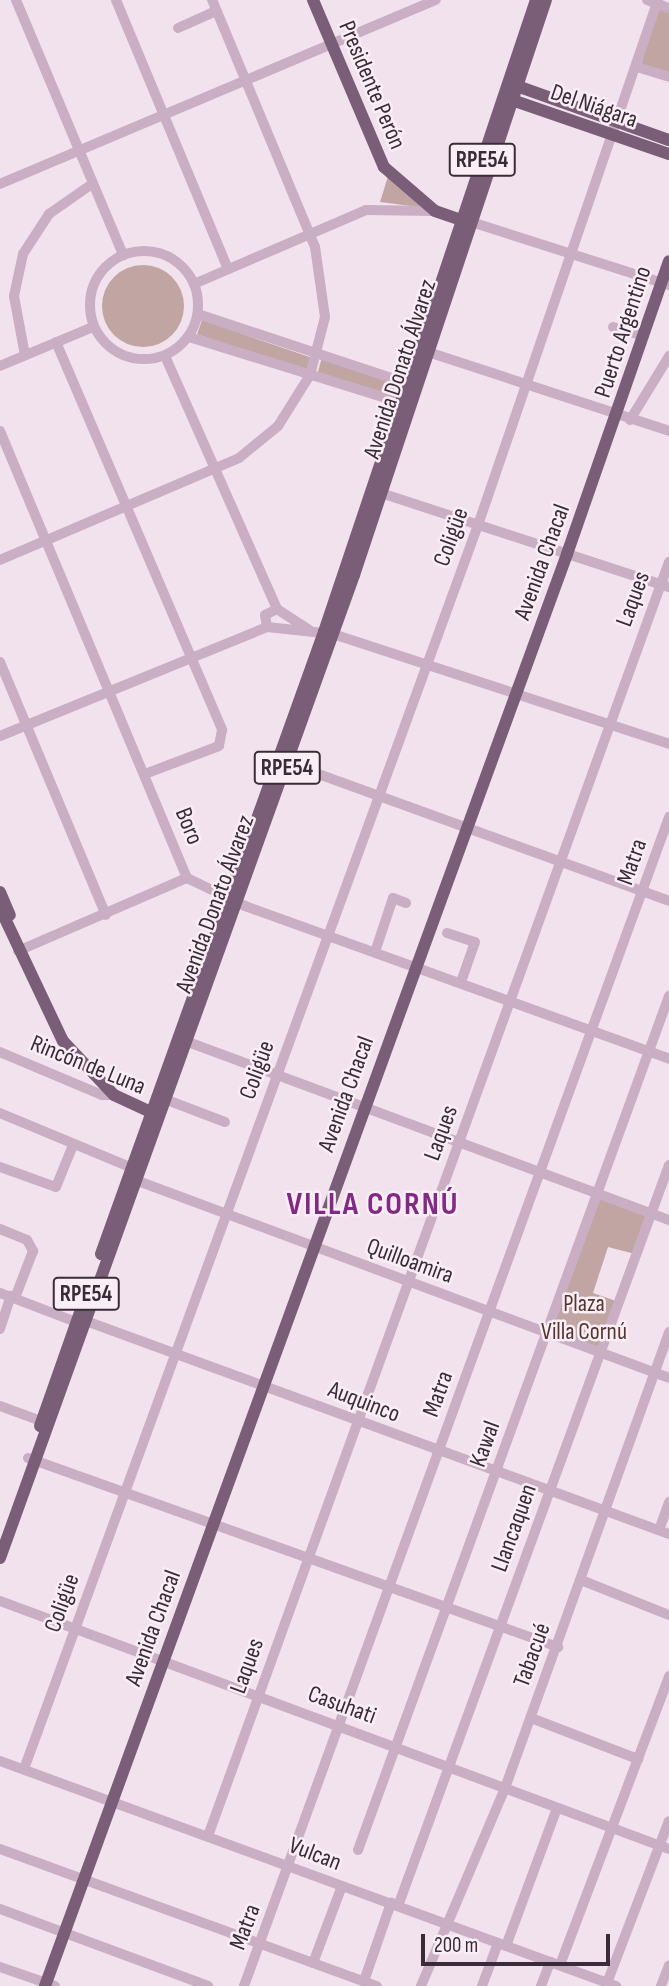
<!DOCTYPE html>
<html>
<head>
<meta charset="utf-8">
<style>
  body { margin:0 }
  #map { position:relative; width:669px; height:1986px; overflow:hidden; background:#f2e2ee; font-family:"Sofia Sans Condensed",sans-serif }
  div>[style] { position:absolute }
  .green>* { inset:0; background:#c1a5a2; transform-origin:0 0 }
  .round { border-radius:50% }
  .minor>* { height:10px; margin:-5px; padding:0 5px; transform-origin:5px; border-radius:5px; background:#caaec4 }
  .minor>.ring { margin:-5px; padding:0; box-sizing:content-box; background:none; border:10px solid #caaec4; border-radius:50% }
  .major>* { height:12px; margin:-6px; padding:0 6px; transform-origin:6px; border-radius:6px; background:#7a5e77 }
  span { translate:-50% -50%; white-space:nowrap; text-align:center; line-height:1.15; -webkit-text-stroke:5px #faeef6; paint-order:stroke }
  .shield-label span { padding:2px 5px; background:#faeef6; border:2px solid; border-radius:5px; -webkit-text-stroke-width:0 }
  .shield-label { font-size:23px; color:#392c38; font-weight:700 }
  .street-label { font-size:24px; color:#392c38 }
  .park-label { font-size:24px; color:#563531 }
  .district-label { font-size:32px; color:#822a83; font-weight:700; letter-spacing:2px }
  .scale { position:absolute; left:421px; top:1934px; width:189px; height:32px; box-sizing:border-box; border:4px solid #392c38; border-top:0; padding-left:9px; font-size:21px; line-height:24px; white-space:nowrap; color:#392c38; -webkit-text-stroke:5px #faeef6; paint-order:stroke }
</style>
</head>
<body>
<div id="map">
  <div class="green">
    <div style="clip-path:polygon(658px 7px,669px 11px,669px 73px,641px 65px)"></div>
    <div style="clip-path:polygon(389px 173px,427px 208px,380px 202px)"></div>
    <div class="round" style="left:102px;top:265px;width:82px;height:82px"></div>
    <div style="left:202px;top:320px;width:116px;height:15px;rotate:19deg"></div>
    <div style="clip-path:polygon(322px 357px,398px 383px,393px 396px,317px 375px)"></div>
    <div style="clip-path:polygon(600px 1196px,648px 1215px,635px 1254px,608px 1247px,593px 1293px,616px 1301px,599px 1350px,551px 1332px)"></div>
  </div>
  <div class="minor">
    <div style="left:16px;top:0;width:277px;rotate:67.2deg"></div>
    <div style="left:116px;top:0;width:291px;rotate:67.4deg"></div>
    <div style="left:647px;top:0;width:23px;rotate:20deg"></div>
    <div style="left:178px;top:28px;width:42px;rotate:-24.1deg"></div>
    <div style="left:637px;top:67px;width:34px;rotate:17deg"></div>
    <div style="left:0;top:184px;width:473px;rotate:-22.9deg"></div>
    <div style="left:465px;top:220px;width:214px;rotate:17.7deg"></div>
    <div class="ring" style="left:90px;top:251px;width:98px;height:98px"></div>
    <div style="left:194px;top:284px;width:187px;rotate:-23.3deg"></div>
    <div style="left:366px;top:210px;width:69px;rotate:0.8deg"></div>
    <div style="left:198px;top:314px;width:226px;rotate:18.3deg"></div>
    <div style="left:613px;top:327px;width:32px;rotate:16deg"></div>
    <div style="left:189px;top:337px;width:227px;rotate:17.2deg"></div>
    <div style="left:56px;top:342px;width:422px;rotate:66.8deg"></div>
    <div style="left:222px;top:730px;width:16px;rotate:101deg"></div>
    <div style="left:219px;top:746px;width:79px;rotate:159.3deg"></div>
    <div style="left:428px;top:352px;width:254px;rotate:18.1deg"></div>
    <div style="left:25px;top:355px;width:60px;rotate:-100.6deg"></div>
    <div style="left:14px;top:296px;width:43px;rotate:-77.9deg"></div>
    <div style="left:23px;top:254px;width:48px;rotate:-57deg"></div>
    <div style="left:49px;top:214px;width:52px;rotate:-34.9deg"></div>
    <div style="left:165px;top:356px;width:277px;rotate:66.1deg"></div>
    <div style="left:0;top:366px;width:101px;rotate:-22.8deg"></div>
    <div style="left:630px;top:420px;width:75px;rotate:-58.6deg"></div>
    <div style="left:0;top:431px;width:485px;rotate:67.3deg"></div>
    <div style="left:187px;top:878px;width:64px;rotate:25.8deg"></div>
    <div style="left:245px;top:906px;width:451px;rotate:19.8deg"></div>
    <div style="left:381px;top:493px;width:303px;rotate:18.1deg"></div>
    <div style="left:0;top:560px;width:260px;rotate:-23.1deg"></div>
    <div style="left:239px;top:458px;width:50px;rotate:-39.4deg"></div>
    <div style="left:278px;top:426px;width:60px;rotate:-57.9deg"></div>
    <div style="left:310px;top:375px;width:60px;rotate:-75.5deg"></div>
    <div style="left:325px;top:317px;width:71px;rotate:-98.1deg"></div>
    <div style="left:315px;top:247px;width:268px;rotate:-112.6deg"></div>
    <div style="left:267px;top:627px;width:66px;rotate:6.1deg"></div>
    <div style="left:333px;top:634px;width:354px;rotate:18.1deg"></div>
    <div style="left:267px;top:627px;width:12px;rotate:-99deg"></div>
    <div style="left:265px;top:615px;width:13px;rotate:-27deg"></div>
    <div style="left:277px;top:609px;width:38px;rotate:33deg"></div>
    <div style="left:0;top:662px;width:274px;rotate:67.3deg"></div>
    <div style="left:0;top:736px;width:288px;rotate:-22.2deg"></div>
    <div style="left:288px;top:763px;width:405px;rotate:19.9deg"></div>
    <div style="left:447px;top:933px;width:29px;rotate:18deg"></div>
    <div style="left:475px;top:942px;width:42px;rotate:109.3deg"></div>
    <div style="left:18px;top:951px;width:184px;rotate:-23.4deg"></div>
    <div style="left:375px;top:952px;width:57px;rotate:-71.6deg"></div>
    <div style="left:393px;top:898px;width:14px;rotate:21deg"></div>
    <div style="left:188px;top:1042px;width:513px;rotate:20.31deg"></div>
    <div style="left:0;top:1052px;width:111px;rotate:22.9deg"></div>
    <div style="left:102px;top:1095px;width:12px"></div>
    <div style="left:167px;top:1100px;width:62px;rotate:20.8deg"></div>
    <div style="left:0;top:1113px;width:143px;rotate:22.6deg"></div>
    <div style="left:0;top:1167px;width:59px;rotate:19.7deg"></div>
    <div style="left:56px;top:1187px;width:45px;rotate:-68deg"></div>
    <div style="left:138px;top:1181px;width:566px;rotate:20.35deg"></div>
    <div style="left:0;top:1229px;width:29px;rotate:22deg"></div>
    <div style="left:27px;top:1240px;width:13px;rotate:61deg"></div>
    <div style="left:33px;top:1251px;width:50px;rotate:111deg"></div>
    <div style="left:0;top:1293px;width:81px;rotate:20.9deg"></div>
    <div style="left:86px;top:1321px;width:621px;rotate:20.07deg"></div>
    <div style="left:0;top:1329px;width:35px;rotate:-72deg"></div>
    <div style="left:0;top:1406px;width:44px;rotate:20.1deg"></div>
    <div style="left:28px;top:1458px;width:563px;rotate:19.63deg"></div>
    <div style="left:659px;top:1530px;width:30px;rotate:-70deg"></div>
    <div style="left:581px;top:1580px;width:95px;rotate:21.7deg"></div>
    <div style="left:0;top:1601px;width:713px;rotate:20.34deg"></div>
    <div style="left:531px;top:1718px;width:115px;rotate:21deg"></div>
    <div style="left:0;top:1761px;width:656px;rotate:20.07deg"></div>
    <div style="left:24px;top:1769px;width:1324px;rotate:-69.95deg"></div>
    <div style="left:478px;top:525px;width:555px;rotate:-71.08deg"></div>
    <div style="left:208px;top:1836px;width:1355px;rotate:-70.11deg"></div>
    <div style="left:0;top:1849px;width:401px;rotate:20deg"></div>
    <div style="left:358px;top:1850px;width:909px;rotate:-69.99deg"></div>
    <div style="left:398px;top:1906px;width:789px;rotate:-69.91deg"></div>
    <div style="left:0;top:1909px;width:222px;rotate:20.3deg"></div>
    <div style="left:506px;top:1946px;width:147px;rotate:-69.7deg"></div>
    <div style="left:313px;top:1963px;width:82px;rotate:-69.4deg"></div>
    <div style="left:560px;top:1965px;width:309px;rotate:-69.3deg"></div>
    <div style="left:0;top:1967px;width:58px;rotate:19.1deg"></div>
    <div style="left:364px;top:1981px;width:83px;rotate:-70.9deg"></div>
    <div style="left:607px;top:1983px;width:173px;rotate:-69.1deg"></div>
    <div style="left:244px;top:1986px;width:1244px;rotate:-70.02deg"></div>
    <div style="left:421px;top:1986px;width:215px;rotate:-67deg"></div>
    <div style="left:505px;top:1788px;width:485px;rotate:-70.2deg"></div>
    <div style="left:482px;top:1986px;width:46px;rotate:-69.6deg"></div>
    <div style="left:541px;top:1986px;width:26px;rotate:-69deg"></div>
    <div style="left:661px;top:1986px;width:22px;rotate:-69deg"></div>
  </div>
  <div class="major">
    <div style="left:313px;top:0;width:181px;rotate:67deg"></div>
    <div style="left:384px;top:167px;width:67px;rotate:40.8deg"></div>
    <div style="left:435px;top:211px;width:28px;rotate:19deg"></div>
    <div style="left:517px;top:86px;width:161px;rotate:19.6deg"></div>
    <div style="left:512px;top:100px;width:166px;rotate:19deg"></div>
    <div style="left:0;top:892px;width:25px;rotate:67deg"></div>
    <div style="left:0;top:908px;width:147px;rotate:64.7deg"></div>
    <div style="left:63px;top:1041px;width:74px;rotate:46.6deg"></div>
    <div style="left:114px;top:1095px;width:47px;rotate:24.9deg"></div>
    <div style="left:101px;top:1254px;width:661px;rotate:-70.28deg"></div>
    <div style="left:324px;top:632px;width:667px;rotate:-71.46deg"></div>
    <div style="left:40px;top:1426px;width:151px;rotate:-70.6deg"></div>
    <div style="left:0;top:1558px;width:1045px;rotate:-70.19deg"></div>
    <div style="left:354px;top:575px;width:606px;rotate:-71.54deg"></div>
    <div style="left:45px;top:1986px;width:1524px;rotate:-69.97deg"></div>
    <div style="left:567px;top:554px;width:310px;rotate:-70.8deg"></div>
  </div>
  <div class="shield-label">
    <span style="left:482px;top:160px">RPE54</span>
    <span style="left:287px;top:768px">RPE54</span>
    <span style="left:86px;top:1294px">RPE54</span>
  </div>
  <div class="street-label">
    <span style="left:372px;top:85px;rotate:67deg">Presidente Perón</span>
    <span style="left:594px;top:106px;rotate:19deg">Del Niágara</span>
    <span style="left:623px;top:332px;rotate:-72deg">Puerto Argentino</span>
    <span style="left:400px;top:369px;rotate:-72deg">Avenida Donato Álvarez</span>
    <span style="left:451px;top:537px;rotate:-70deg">Coligüe</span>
    <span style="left:542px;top:562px;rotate:-70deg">Avenida Chacal</span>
    <span style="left:633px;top:599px;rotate:-70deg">Laques</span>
    <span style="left:189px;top:826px;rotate:68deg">Boro</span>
    <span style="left:632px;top:862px;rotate:-71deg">Matra</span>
    <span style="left:215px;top:904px;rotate:-70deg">Avenida Donato Álvarez</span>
    <span style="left:88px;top:1065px;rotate:22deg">Rincón de Luna</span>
    <span style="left:257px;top:1070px;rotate:-70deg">Coligüe</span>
    <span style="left:346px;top:1094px;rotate:-70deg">Avenida Chacal</span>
    <span style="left:441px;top:1133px;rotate:-70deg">Laques</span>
    <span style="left:410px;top:1261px;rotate:20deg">Quilloamira</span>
    <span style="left:438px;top:1394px;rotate:-70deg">Matra</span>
    <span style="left:364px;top:1402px;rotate:21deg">Auquinco</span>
    <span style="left:485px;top:1444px;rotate:-70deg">Kawal</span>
    <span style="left:514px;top:1528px;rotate:-70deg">Llancaquen</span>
    <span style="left:62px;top:1603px;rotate:-70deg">Coligüe</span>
    <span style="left:153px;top:1628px;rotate:-70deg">Avenida Chacal</span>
    <span style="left:532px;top:1655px;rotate:-70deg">Tabacué</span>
    <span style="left:247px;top:1666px;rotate:-70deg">Laques</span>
    <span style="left:342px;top:1705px;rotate:20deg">Casuhati</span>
    <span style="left:315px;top:1854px;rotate:21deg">Vulcan</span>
    <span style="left:245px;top:1927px;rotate:-69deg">Matra</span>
  </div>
  <div class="park-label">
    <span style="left:584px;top:1318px">Plaza<br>Villa Cornú</span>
  </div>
  <div class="district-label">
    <span style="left:373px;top:1205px">VILLA CORNÚ</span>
  </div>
  <div class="scale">200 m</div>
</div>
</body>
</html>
